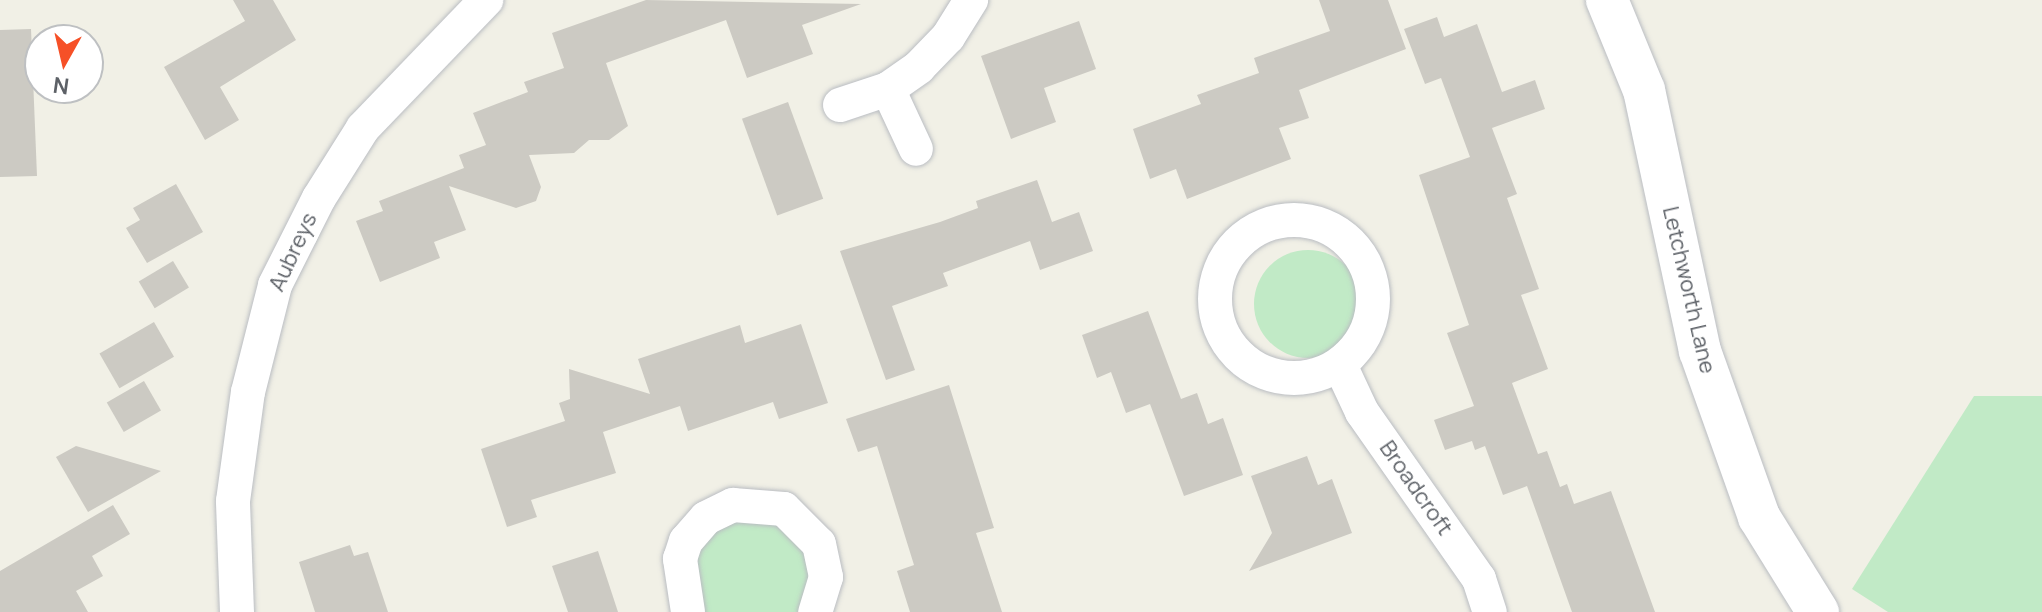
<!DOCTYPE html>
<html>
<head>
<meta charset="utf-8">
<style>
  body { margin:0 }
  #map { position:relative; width:2042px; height:612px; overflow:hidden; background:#f1f0e6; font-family:Manrope,sans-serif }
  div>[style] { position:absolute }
  .green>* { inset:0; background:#c1eac6 }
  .round { border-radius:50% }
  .building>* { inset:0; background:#cccac3; transform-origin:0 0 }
  .roads { filter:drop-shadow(0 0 2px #babdc2) drop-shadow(0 0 2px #babdc2) }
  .minor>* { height:34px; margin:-17px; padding:0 17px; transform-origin:17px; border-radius:17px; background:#fff }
  .minor>.ring { margin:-17px; padding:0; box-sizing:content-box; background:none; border:34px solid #fff; border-radius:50% }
  .tertiary>* { height:42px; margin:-21px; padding:0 21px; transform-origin:21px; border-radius:21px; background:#fff }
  span { translate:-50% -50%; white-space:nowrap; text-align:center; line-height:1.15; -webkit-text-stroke:7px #fff; paint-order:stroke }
  .street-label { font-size:22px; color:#5d6167 }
  .north { position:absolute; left:24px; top:24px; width:80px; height:80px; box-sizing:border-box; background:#fff; border:2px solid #bec0c2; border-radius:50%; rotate:188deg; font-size:22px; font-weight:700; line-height:32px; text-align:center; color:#5d6167 }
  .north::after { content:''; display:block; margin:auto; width:28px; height:36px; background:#f65027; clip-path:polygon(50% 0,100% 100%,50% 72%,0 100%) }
</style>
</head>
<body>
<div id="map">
  <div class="green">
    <div class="round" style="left:1254px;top:250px;width:108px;height:108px"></div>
    <div style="clip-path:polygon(1974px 396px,2042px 396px,2042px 612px,1888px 612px,1852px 589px)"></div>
    <div style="clip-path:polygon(778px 519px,813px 565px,800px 612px,705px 612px,690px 571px,699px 543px,721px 522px)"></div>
  </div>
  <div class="building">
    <div style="clip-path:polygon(233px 0,273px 0,296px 40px,220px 87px,239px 120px,205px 140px,164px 67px,245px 21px)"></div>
    <div style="clip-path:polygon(646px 0,861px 4px,802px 25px,813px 54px,747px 78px,726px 20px,606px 63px,628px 126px,609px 140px,589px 140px,574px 153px,529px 155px,541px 187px,536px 201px,516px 208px,449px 186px,466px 230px,434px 242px,440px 258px,380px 282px,356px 221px,383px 211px,379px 201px,464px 168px,459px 155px,486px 145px,473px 113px,528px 92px,524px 82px,564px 68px,552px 33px)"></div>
    <div style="clip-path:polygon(1319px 0,1388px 0,1406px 49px,1299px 90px,1309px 118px,1279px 128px,1291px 159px,1187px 199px,1176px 169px,1150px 179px,1133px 129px,1201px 104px,1197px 95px,1259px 73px,1254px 58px,1330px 31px)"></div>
    <div style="clip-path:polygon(1437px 17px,1444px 37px,1477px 24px,1502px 92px,1535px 80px,1545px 109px,1492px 128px,1517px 194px,1507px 198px,1539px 289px,1521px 295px,1548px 369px,1512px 383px,1538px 454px,1547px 451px,1560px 487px,1567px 484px,1574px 504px,1611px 491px,1655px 612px,1572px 612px,1527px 486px,1503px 495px,1485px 446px,1475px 450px,1472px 441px,1445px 450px,1434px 420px,1474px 406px,1447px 333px,1469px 325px,1419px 175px,1470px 157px,1441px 78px,1425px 84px,1404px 29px)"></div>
    <div style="clip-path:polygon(1079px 21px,1096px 69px,1044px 88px,1056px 122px,1011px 139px,981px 56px)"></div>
    <div style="clip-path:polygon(31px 29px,37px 176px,0 177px,0 30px)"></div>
    <div style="left:788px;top:102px;width:103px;height:49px;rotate:70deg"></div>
    <div style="clip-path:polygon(1037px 180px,1052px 222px,1079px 212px,1093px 251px,1040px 270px,1030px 241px,943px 273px,948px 286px,892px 306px,915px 370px,886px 380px,840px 251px,940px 222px,978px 208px,976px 201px)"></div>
    <div style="clip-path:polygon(176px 184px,203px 232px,147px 263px,126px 228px,140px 220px,133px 208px)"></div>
    <div style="left:173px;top:261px;width:31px;height:40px;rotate:59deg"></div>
    <div style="clip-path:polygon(1148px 311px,1181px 399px,1197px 393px,1208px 424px,1223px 418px,1243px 475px,1184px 496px,1150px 404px,1126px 413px,1111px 372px,1097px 378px,1082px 335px)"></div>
    <div style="left:154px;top:322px;width:40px;height:63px;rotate:60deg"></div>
    <div style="clip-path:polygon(801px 324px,828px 403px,779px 419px,773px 402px,688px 431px,680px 406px,603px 432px,616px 473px,531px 500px,537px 517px,507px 527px,481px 449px,565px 421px,559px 403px,570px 399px,569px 369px,650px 394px,638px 359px,740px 325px,745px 343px)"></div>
    <div style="left:144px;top:381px;width:34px;height:43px;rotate:60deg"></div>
    <div style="clip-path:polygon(949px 385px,994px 528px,976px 533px,1002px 612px,910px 612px,897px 571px,914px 565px,877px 446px,858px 452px,846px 419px)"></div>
    <div style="clip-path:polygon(76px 446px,161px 471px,88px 512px,56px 457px)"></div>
    <div style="clip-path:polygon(1307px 456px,1318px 485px,1332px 479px,1352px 533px,1249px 571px,1272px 533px,1251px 476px)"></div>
    <div style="clip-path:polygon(113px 505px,130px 534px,92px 556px,103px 576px,76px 591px,88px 612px,0 612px,0 571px)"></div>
    <div style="clip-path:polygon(350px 545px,354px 556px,368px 552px,388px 612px,315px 612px,299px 562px)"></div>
    <div style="clip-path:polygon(598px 551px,618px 612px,568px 612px,552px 566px)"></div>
  </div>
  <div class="roads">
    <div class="minor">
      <div style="left:888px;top:89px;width:66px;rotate:65deg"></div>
      <div style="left:840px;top:105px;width:51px;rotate:-18.4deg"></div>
      <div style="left:888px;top:89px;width:38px;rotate:-35deg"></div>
      <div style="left:919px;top:67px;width:42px;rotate:-46deg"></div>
      <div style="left:948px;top:37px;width:44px;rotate:-58.1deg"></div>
      <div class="ring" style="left:1215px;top:220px;width:124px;height:124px"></div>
      <div style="left:1340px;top:365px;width:52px;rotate:64.9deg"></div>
      <div style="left:1362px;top:412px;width:204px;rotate:55deg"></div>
      <div style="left:1479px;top:579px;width:35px;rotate:72deg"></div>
      <div style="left:237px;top:612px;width:111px;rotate:-92.1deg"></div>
      <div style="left:233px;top:501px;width:110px;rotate:-82.2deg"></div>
      <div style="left:248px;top:392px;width:110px;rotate:-75.8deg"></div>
      <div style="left:275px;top:285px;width:97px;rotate:-63.2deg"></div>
      <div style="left:319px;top:198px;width:83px;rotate:-57.8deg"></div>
      <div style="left:363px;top:128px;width:178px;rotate:-46.1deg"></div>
      <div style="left:688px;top:612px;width:54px;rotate:-98.6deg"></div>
      <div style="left:680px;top:559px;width:19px;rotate:-72deg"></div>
      <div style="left:686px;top:541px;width:30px;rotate:-49deg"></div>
      <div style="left:706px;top:518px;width:30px;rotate:-26deg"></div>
      <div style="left:733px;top:505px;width:51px;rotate:4.5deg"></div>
      <div style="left:784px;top:509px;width:49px;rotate:45deg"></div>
      <div style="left:819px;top:544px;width:34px;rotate:78deg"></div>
      <div style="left:826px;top:577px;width:37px;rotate:107deg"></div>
    </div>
    <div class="tertiary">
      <div style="left:1607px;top:0;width:97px;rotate:67.7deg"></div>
      <div style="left:1644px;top:90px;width:267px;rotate:77.9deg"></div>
      <div style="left:1700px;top:351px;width:176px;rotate:70.4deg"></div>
      <div style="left:1759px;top:517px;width:112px;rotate:58.2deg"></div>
    </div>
  </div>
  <div class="street-label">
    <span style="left:293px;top:252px;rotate:-65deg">Aubreys</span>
    <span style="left:1689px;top:290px;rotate:77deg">Letchworth Lane</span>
    <span style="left:1416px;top:488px;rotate:55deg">Broadcroft</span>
  </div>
  <div class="north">N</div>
</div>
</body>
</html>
